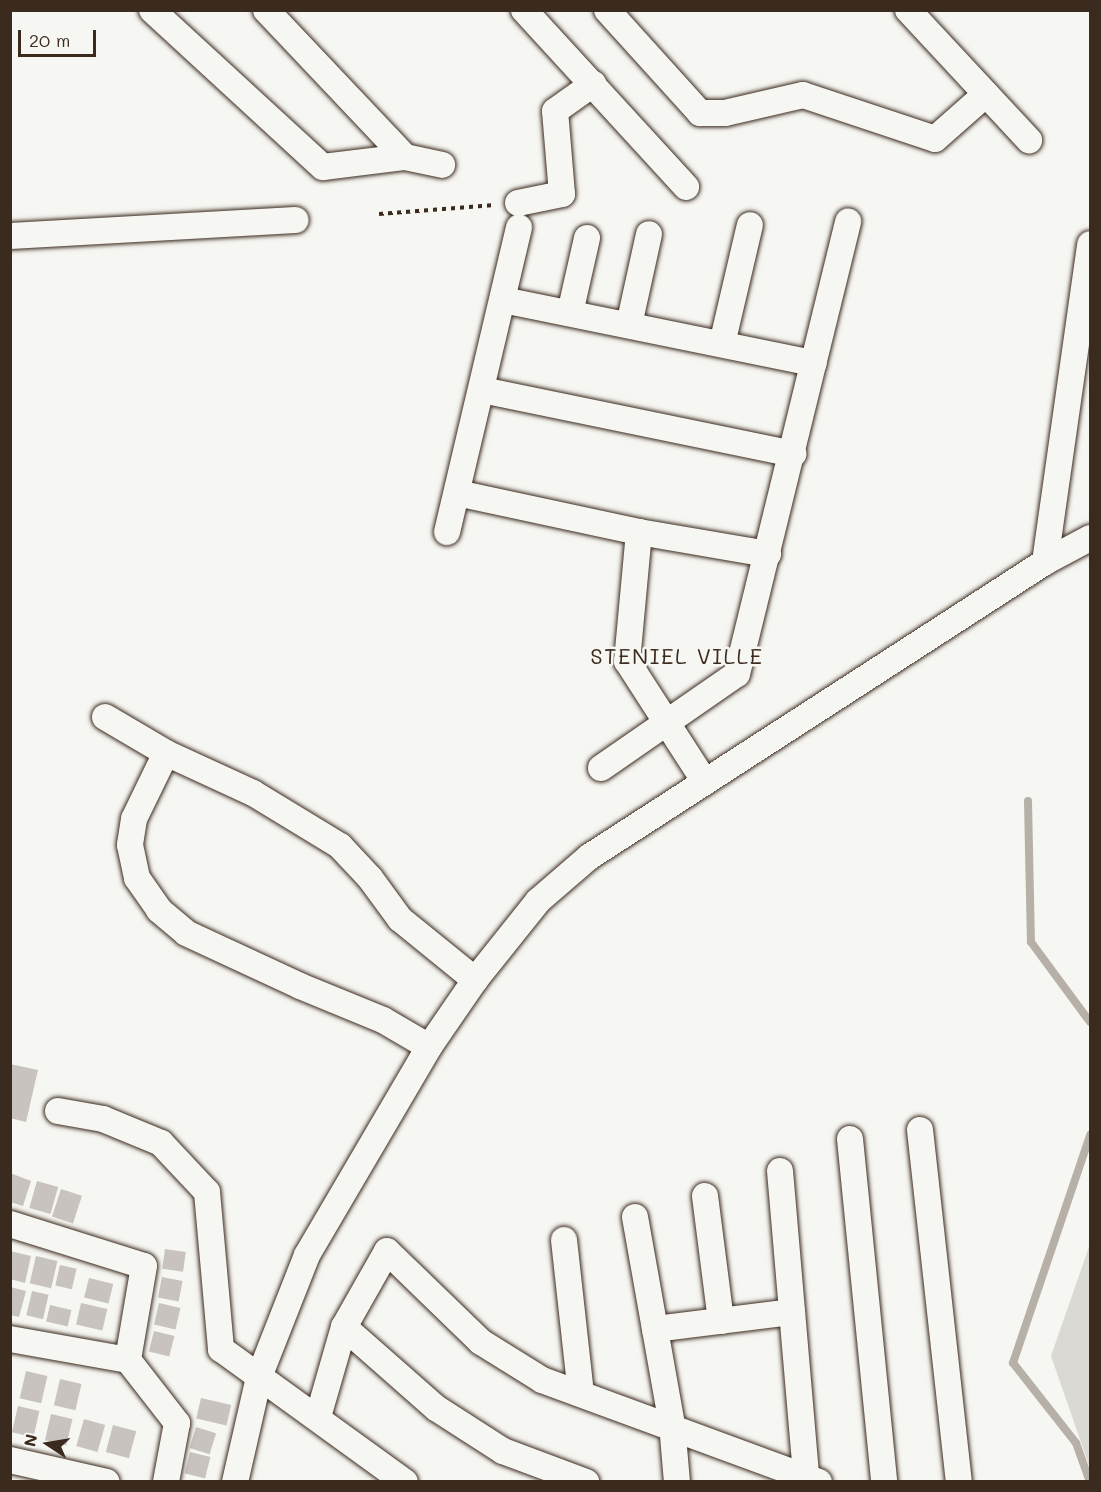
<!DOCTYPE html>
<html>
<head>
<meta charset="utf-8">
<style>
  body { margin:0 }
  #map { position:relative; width:1101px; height:1492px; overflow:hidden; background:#f6f6f2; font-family:Mali,sans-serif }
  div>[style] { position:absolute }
  .green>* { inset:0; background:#dad9d3 }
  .stream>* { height:8px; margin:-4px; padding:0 4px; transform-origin:4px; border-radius:4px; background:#b6b0a9 }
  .building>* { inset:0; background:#c8c3be; transform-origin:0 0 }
  .path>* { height:4px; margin-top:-2px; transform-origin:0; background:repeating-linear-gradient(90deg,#3b2a1e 0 4.5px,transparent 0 9px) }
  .roads { filter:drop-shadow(0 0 2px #3b2a1e) drop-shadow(0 0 2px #3b2a1e) }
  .minor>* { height:26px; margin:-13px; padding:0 13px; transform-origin:13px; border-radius:13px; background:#f6f6f2 }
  span { translate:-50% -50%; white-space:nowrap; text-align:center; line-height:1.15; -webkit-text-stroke:5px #f6f6f2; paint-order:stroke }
  .neighbourhood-label { font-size:22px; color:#3b2a1e; letter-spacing:1.5px }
  .frame { position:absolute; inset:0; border:12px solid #3b2a1e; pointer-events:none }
  .north { position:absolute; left:18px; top:1414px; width:60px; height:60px; -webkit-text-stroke:4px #f6f6f2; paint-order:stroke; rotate:282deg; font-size:16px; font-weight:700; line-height:24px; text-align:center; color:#3b2a1e }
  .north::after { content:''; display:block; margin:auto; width:21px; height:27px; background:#3b2a1e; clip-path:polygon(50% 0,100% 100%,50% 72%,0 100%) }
  .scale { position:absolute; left:18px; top:30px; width:78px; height:27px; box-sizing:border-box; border:3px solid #3b2a1e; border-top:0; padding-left:8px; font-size:18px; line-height:21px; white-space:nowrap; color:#3b2a1e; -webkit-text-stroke:4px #f6f6f2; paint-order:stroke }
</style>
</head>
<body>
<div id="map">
  <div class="green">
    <div style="clip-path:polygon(1090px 1244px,1090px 1468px,1051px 1356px)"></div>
  </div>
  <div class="stream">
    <div style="left:1028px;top:801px;width:141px;rotate:88.8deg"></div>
    <div style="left:1031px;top:942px;width:99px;rotate:53.6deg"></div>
    <div style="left:1090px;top:1482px;width:41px;rotate:-109.7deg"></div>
    <div style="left:1076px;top:1443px;width:102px;rotate:-128.2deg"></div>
    <div style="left:1013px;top:1363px;width:241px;rotate:-71.3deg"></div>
  </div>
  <div class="building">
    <div style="clip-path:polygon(10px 1064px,38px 1070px,26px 1122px,10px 1118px)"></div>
    <div style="clip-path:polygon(10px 1173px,31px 1181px,23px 1206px,10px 1202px)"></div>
    <div style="left:37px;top:1181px;width:22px;height:28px;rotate:16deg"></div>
    <div style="left:61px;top:1189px;width:22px;height:29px;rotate:18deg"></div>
    <div style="left:165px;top:1249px;width:21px;height:20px;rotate:8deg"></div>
    <div style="clip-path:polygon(10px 1251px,31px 1256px,25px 1283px,10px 1279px)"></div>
    <div style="left:36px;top:1256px;width:22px;height:28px;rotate:13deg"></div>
    <div style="left:60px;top:1265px;width:17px;height:21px;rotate:13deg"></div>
    <div style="left:162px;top:1277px;width:21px;height:21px;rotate:11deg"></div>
    <div style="left:89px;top:1278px;width:25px;height:20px;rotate:14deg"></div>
    <div style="clip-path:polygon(10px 1287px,26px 1291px,19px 1317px,10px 1315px)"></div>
    <div style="left:32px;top:1291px;width:17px;height:25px;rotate:13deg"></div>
    <div style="left:81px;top:1303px;width:27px;height:22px;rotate:13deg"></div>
    <div style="left:159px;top:1303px;width:22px;height:22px;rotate:13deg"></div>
    <div style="left:50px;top:1305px;width:22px;height:17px;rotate:13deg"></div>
    <div style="left:154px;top:1331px;width:21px;height:21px;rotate:14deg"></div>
    <div style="left:26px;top:1371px;width:22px;height:28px;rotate:13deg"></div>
    <div style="left:60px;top:1379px;width:22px;height:27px;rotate:13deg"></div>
    <div style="left:201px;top:1398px;width:31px;height:21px;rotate:13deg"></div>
    <div style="left:18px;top:1406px;width:22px;height:27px;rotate:13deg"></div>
    <div style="left:51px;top:1414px;width:22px;height:27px;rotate:13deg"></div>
    <div style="left:84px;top:1419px;width:22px;height:28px;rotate:16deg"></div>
    <div style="left:113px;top:1425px;width:24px;height:28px;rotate:15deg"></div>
    <div style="left:196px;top:1427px;width:21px;height:22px;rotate:17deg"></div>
    <div style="left:190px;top:1452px;width:21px;height:22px;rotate:14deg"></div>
  </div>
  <div class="path">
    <div style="left:379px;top:214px;width:116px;rotate:-4.4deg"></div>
  </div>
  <div class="roads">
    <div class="minor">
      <div style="left:152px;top:10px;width:232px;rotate:42.6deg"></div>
      <div style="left:323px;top:167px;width:83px;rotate:-7deg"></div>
      <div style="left:266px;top:10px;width:202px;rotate:46.6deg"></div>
      <div style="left:405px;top:157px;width:38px;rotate:12deg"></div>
      <div style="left:524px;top:10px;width:240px;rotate:47.5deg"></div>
      <div style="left:607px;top:10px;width:139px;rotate:47.9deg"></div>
      <div style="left:700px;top:113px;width:25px"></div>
      <div style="left:725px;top:113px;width:80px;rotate:-13deg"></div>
      <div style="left:803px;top:95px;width:139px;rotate:18.4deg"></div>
      <div style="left:935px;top:139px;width:68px;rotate:-41.4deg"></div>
      <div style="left:908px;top:10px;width:178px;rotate:47.1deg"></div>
      <div style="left:518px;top:203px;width:45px;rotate:-11.6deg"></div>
      <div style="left:562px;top:194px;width:83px;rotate:-94.8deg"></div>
      <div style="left:555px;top:111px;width:47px;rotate:-35.4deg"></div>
      <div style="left:10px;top:236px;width:286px;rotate:-3.2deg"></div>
      <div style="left:503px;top:300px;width:317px;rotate:11.5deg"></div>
      <div style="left:570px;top:313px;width:77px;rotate:-77.2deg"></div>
      <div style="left:629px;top:325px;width:93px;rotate:-77.6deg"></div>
      <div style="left:722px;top:344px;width:122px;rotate:-76.8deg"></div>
      <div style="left:482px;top:390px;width:318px;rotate:11.6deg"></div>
      <div style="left:457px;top:493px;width:186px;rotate:12.1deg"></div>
      <div style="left:639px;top:532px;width:131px;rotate:9.7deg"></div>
      <div style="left:447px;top:532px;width:313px;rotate:-76.7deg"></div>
      <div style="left:639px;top:532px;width:130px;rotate:95.3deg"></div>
      <div style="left:627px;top:661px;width:144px;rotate:57.2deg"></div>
      <div style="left:1045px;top:562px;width:321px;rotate:-81.9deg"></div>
      <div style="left:105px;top:717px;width:71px;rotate:30.5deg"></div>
      <div style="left:166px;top:753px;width:96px;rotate:24.7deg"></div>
      <div style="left:253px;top:793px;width:102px;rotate:31.3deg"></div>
      <div style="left:340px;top:846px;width:44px;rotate:46.8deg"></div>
      <div style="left:370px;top:878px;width:51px;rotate:53.8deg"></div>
      <div style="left:400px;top:919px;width:97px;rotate:39.1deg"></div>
      <div style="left:166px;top:753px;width:73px;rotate:115.9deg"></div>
      <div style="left:134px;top:819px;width:26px;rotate:99deg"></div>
      <div style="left:130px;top:845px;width:34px;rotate:78deg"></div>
      <div style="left:137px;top:878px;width:39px;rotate:55deg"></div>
      <div style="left:159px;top:910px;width:35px;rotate:40deg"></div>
      <div style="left:186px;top:933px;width:126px;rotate:24.9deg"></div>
      <div style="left:300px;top:986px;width:90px;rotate:22.3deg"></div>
      <div style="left:383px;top:1020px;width:53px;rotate:30.4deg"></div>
      <div style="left:601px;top:768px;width:165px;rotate:-34.7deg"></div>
      <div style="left:737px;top:674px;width:466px;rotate:-76.2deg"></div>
      <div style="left:58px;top:1111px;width:46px;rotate:10.1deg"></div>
      <div style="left:103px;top:1119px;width:63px;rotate:22.5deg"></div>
      <div style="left:161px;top:1143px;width:67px;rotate:46.8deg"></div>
      <div style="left:207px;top:1192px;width:158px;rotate:84.9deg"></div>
      <div style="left:221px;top:1349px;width:227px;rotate:35.9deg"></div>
      <div style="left:920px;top:1130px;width:354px;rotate:83.7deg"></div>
      <div style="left:850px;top:1139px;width:345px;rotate:84.3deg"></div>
      <div style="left:780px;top:1171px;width:306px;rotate:85.1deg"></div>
      <div style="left:705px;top:1196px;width:126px;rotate:82.7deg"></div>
      <div style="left:635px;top:1217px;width:210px;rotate:79.9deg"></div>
      <div style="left:672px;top:1424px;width:58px;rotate:85.1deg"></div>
      <div style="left:10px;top:1224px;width:140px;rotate:17.4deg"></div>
      <div style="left:144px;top:1266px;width:95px;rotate:99.7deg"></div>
      <div style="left:564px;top:1240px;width:154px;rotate:83.7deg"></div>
      <div style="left:344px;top:1327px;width:123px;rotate:41.4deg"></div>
      <div style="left:436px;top:1408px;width:80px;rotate:32.7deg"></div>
      <div style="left:503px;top:1451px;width:89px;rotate:20.5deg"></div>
      <div style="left:655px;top:1329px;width:138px;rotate:-7.1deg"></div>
      <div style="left:10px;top:1339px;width:120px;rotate:10.1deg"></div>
      <div style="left:128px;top:1360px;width:80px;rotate:52.1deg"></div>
      <div style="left:177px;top:1423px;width:60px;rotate:100.6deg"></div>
      <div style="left:318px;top:1417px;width:94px;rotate:-73.9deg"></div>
      <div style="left:344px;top:1327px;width:87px;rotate:-60.5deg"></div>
      <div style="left:387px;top:1251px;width:131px;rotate:44.1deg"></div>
      <div style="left:481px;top:1342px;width:72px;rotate:31.9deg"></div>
      <div style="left:542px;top:1380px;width:295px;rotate:20.2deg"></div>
      <div style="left:10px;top:1460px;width:99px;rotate:12.8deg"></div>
      <div style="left:235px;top:1482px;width:108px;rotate:-77.1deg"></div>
      <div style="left:259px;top:1377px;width:131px;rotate:-68.5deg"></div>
      <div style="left:307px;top:1255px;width:241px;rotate:-59.6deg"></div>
      <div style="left:429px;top:1047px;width:81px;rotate:-55.5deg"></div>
      <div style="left:475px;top:980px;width:101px;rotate:-51.4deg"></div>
      <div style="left:538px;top:901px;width:67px;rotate:-40.8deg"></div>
      <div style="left:589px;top:857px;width:543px;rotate:-32.9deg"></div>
      <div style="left:1045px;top:562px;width:51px;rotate:-28.1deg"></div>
    </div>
  </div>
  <div class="neighbourhood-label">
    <span style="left:677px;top:656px">STENIEL VILLE</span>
  </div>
  <div class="frame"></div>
  <div class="north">N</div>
  <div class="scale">20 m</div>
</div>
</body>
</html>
